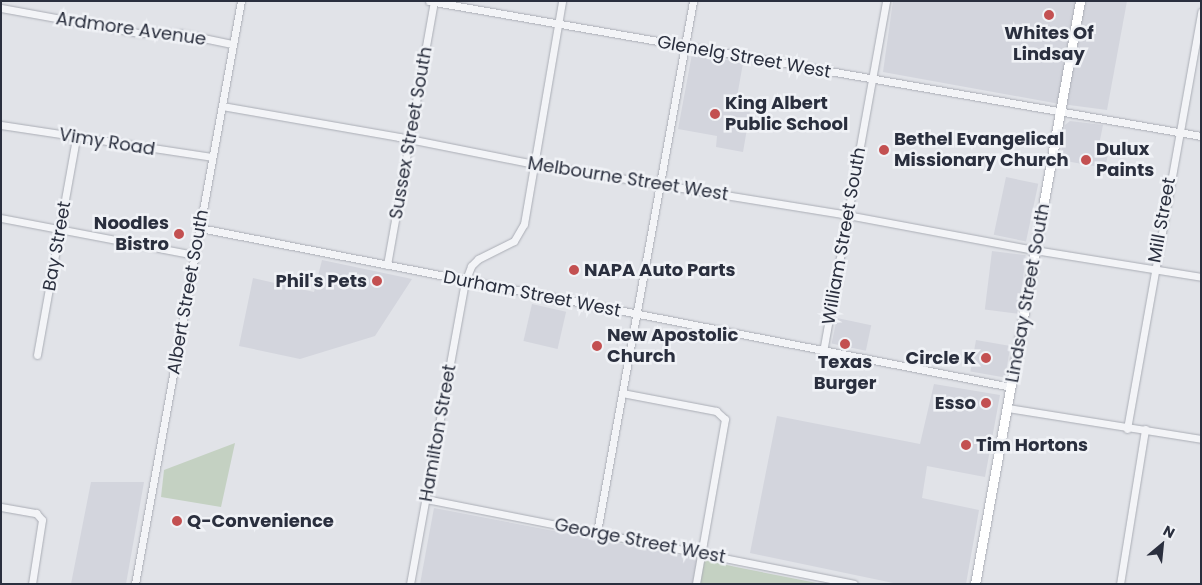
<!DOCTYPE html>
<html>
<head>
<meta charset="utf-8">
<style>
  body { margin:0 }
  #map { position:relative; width:1202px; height:585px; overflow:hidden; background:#e1e3e8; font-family:Poppins,sans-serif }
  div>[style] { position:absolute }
  .built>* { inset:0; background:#d3d5dd; transform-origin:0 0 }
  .green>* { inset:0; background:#c4d1c2 }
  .roads { filter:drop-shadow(0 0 1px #aaadb5) drop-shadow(0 0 1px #aaadb5) }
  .minor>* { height:7px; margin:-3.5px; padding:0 3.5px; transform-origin:3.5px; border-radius:3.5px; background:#f3f4f7 }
  .major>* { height:9px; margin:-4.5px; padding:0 4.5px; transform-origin:4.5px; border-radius:4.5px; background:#fff }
  .dots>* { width:14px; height:14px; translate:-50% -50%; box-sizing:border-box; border:2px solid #f0f2f6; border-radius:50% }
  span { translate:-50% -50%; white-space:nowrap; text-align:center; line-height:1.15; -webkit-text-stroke:5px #f0f2f6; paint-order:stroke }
  .street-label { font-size:18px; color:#2a2f3e }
  .poi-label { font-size:18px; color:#2a2f3e; font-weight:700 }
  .left { translate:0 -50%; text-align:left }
  .right { translate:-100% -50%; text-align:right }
  .frame { position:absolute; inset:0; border:2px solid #2a2f3e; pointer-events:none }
  .north { position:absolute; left:1137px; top:520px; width:50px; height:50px; -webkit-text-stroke:4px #f0f2f6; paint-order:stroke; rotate:28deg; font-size:14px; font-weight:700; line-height:20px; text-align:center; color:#2a2f3e }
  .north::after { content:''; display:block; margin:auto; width:18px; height:22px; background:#2a2f3e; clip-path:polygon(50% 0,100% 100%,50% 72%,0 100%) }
</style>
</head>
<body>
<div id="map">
  <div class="built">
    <div style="clip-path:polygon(893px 1px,1127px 1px,1107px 110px,1054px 103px,883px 72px)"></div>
    <div style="clip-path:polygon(692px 54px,743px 63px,737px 97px,752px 100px,743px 152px,716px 147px,717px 136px,678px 129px)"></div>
    <div style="clip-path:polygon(1070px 121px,1103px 125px,1099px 145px,1109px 150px,1105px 168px,1060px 160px,1065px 125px)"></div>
    <div style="left:1006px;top:177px;width:33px;height:59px;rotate:12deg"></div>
    <div style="left:992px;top:251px;width:34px;height:59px;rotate:7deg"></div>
    <div style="clip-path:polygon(322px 260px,412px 279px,375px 336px,300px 359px,239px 346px,253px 278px,314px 292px)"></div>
    <div style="left:532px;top:304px;width:35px;height:38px;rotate:13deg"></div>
    <div style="left:837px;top:318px;width:35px;height:26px;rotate:12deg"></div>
    <div style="left:976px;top:340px;width:35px;height:32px;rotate:10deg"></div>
    <div style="clip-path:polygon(934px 384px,1000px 395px,985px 477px,927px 466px,922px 498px,979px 510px,966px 584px,898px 584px,750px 553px,777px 416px,920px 444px)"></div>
    <div style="clip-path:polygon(91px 482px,144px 482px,126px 584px,71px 584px)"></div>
    <div style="clip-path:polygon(434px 508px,700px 559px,695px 584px,420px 584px)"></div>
  </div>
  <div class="green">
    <div style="clip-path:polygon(235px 443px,221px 507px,161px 497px,164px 470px)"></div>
    <div style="clip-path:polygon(700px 559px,736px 567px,822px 584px,696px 584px)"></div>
  </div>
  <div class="roads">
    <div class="minor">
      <div style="left:429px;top:1px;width:784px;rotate:9.92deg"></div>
      <div style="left:1px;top:8px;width:139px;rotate:10.3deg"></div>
      <div style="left:138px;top:33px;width:41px"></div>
      <div style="left:179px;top:33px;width:54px;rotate:11.7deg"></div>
      <div style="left:222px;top:106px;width:180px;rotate:9.9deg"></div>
      <div style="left:399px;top:137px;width:138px;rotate:11.3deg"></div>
      <div style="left:534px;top:164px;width:312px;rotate:9.2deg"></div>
      <div style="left:842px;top:214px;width:196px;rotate:10.6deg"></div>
      <div style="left:1035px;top:250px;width:168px;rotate:9.2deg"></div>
      <div style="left:1px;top:125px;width:213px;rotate:8.6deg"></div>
      <div style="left:1px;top:218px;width:197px;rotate:10.8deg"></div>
      <div style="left:200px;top:228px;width:826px;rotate:11.09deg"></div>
      <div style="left:387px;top:265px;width:268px;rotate:-79.9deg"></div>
      <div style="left:823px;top:352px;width:357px;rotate:-79.8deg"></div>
      <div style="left:37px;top:355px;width:220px;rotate:-79.8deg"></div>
      <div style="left:622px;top:393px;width:96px;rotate:10.8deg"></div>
      <div style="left:716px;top:411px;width:12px;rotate:42deg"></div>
      <div style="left:725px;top:419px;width:168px;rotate:100deg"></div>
      <div style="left:1008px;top:408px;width:195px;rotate:9.1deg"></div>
      <div style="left:1127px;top:429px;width:424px;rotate:-79.9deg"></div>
      <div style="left:426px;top:499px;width:436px;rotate:11.2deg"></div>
      <div style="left:1px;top:507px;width:36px;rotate:10deg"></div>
      <div style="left:36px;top:513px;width:9px;rotate:49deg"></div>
      <div style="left:42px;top:520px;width:65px;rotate:98.9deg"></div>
      <div style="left:597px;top:532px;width:540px;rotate:-79.75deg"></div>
      <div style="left:135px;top:584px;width:593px;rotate:-79.7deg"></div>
      <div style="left:410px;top:584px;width:307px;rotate:-79.7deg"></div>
      <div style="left:465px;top:282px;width:17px;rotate:-69deg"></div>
      <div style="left:471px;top:266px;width:10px;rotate:-45deg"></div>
      <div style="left:478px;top:259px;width:40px;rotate:-26.6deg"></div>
      <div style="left:514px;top:241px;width:20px;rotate:-60deg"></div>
      <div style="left:524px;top:224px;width:226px;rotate:-80.3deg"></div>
      <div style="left:1120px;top:584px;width:157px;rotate:-80.8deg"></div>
    </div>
    <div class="major">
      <div style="left:975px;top:584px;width:592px;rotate:-79.79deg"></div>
    </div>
  </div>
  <div class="dots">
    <div style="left:1049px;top:15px;background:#c35051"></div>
    <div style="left:715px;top:114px;background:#c35051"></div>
    <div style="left:884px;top:150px;background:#c35051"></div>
    <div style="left:1086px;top:160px;background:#c35051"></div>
    <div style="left:179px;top:234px;background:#c35051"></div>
    <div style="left:574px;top:270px;background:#c35051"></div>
    <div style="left:377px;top:281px;background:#c35051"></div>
    <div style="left:845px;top:344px;background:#c35051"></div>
    <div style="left:597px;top:346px;background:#c35051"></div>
    <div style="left:986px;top:358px;background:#c35051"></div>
    <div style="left:986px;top:403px;background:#c35051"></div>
    <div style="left:966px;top:445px;background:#c35051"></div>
    <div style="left:177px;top:521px;background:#c35051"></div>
  </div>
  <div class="street-label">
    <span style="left:131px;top:29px;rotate:8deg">Ardmore Avenue</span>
    <span style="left:744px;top:57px;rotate:10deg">Glenelg Street West</span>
    <span style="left:411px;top:133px;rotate:-80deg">Sussex Street South</span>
    <span style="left:107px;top:142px;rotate:9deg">Vimy Road</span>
    <span style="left:628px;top:179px;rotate:9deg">Melbourne Street West</span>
    <span style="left:1162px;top:220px;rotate:-80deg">Mill Street</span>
    <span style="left:844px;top:236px;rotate:-80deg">William Street South</span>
    <span style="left:57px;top:246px;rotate:-80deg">Bay Street</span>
    <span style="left:188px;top:292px;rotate:-80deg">Albert Street South</span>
    <span style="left:1028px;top:293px;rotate:-80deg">Lindsay Street South</span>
    <span style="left:532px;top:294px;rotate:11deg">Durham Street West</span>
    <span style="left:438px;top:433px;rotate:-80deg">Hamilton Street</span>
    <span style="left:640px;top:541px;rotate:11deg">George Street West</span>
  </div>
  <div class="poi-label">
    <span style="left:1049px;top:44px">Whites Of<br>Lindsay</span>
    <span class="left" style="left:725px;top:114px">King Albert<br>Public School</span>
    <span class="left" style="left:894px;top:150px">Bethel Evangelical<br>Missionary Church</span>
    <span class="left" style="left:1096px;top:160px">Dulux<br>Paints</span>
    <span class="right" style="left:169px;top:234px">Noodles<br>Bistro</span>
    <span class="left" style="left:584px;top:270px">NAPA Auto Parts</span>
    <span class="right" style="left:367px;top:281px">Phil's Pets</span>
    <span class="left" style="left:607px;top:346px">New Apostolic<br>Church</span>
    <span class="right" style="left:976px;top:358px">Circle K</span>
    <span style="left:845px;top:373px">Texas<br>Burger</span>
    <span class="right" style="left:976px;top:403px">Esso</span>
    <span class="left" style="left:976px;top:445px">Tim Hortons</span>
    <span class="left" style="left:187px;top:521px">Q-Convenience</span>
  </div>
  <div class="frame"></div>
  <div class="north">N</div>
</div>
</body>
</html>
